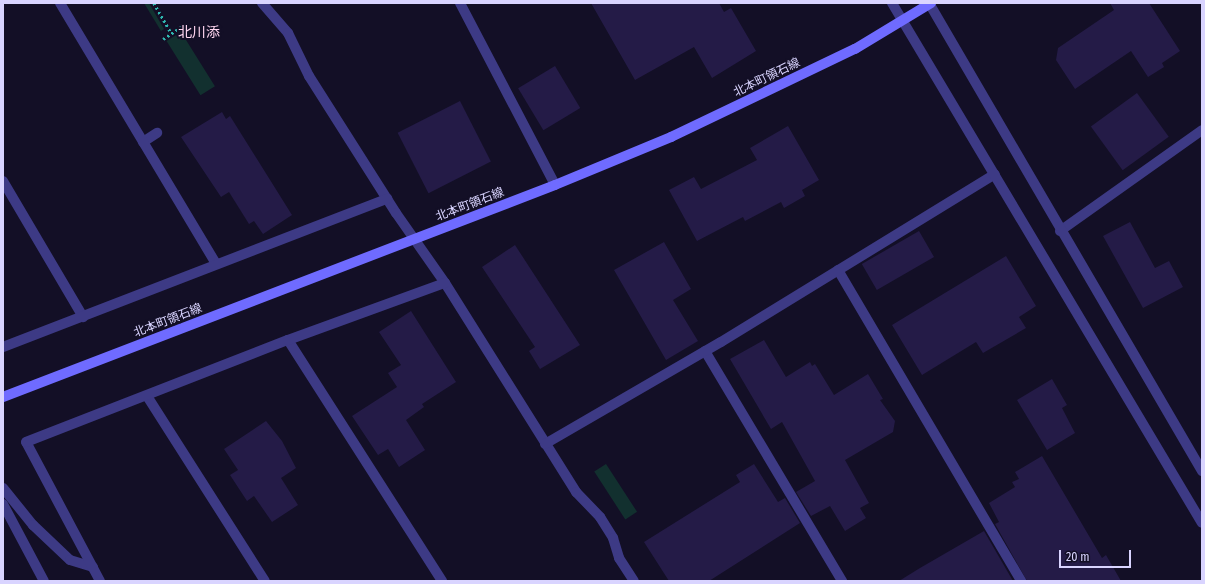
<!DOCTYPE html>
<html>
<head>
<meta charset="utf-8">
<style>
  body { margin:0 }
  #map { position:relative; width:1205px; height:584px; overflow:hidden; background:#130f26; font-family:"Fira Sans Condensed","Noto Sans JP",sans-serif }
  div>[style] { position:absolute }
  .green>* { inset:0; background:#12302f; transform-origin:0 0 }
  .building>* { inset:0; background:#241b47; transform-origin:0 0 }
  .path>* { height:2.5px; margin-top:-1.25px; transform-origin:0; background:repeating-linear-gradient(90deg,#2fb8b0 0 2px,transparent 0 5px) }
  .service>* { height:10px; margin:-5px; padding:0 5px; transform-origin:5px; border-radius:5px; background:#3d3a85 }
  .minor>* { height:10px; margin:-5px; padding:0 5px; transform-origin:5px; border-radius:5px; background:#3d3a85 }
  .tertiary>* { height:10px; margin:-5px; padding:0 5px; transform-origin:5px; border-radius:5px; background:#3d3a85 }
  .secondary>* { height:10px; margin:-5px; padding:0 5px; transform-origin:5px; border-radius:5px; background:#6f6bff }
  span { translate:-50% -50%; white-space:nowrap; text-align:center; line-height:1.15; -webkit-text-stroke:4px #130f26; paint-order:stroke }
  .street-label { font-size:12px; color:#d9d4ff }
  .quarter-label { font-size:14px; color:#ffd6f0 }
  .frame { position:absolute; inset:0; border:4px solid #d9d4ff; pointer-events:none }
  .scale { position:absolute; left:1059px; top:550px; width:72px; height:18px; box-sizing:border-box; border:2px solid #d9d4ff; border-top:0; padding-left:5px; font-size:12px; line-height:14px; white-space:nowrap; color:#d9d4ff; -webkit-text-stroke:3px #130f26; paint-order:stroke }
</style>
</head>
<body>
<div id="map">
  <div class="green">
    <div style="clip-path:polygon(144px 3px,149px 3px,164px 29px,161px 31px)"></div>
    <div style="left:181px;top:32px;width:64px;height:17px;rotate:58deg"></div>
    <div style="left:606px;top:464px;width:57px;height:14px;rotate:57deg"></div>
  </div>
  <div class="building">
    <div style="clip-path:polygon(591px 3px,719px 3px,724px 12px,731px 8px,756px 51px,712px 78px,694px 47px,635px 80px)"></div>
    <div style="clip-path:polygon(1110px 3px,1149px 3px,1180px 51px,1162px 63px,1164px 67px,1148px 77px,1131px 51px,1075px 89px,1056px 60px,1058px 48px,1114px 10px)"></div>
    <div style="left:555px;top:66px;width:49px;height:43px;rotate:59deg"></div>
    <div style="left:1137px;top:93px;width:54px;height:57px;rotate:54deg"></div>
    <div style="left:460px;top:101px;width:68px;height:70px;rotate:63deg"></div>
    <div style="clip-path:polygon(222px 112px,226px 119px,230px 116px,292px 215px,263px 234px,254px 221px,249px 224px,229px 192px,221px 197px,181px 137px)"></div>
    <div style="clip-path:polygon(788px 126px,819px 180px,802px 190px,805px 196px,784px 208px,781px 202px,745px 221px,743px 217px,697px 241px,669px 190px,694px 177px,701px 189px,757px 160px,750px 148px)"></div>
    <div style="clip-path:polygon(1130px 222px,1155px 268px,1169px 261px,1183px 287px,1143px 308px,1103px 236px)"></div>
    <div style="left:919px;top:231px;width:30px;height:66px;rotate:60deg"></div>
    <div style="clip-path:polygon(664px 242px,691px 289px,673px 300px,698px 341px,666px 360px,614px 270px)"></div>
    <div style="clip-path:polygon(515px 245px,580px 345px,540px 369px,529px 351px,535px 347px,482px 267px)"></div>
    <div style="clip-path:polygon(1006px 256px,1036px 306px,1019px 317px,1026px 328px,983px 353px,976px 342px,922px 375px,892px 325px)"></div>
    <div style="clip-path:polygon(411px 311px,456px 382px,422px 404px,424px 407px,406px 420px,425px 450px,399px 467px,388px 449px,378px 455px,352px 416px,397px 387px,388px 373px,401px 365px,379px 332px)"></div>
    <div style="clip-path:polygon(764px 340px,786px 377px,810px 362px,812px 366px,815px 364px,834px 395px,868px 374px,883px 399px,880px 400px,895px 421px,893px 432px,845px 460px,869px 503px,860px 508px,866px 518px,845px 531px,830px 506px,811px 516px,796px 492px,815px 481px,782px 422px,771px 429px,730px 359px)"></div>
    <div style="clip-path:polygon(1052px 379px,1067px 405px,1062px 408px,1075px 433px,1047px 450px,1017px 400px)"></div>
    <div style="clip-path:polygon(266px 421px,282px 441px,296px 468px,281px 478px,298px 505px,272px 522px,254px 496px,247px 501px,230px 475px,238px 470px,224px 449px)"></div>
    <div style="clip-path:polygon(1042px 456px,1102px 558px,1106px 555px,1121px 581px,1027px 581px,995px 524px,999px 522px,989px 503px,1015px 487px,1012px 482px,1019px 479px,1015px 472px)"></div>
    <div style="clip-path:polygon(754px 464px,778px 502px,785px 498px,800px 523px,709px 581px,669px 581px,644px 542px,740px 482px,736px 475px)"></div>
    <div style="clip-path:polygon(984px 531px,1013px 581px,899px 581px,920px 568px)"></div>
  </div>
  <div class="path">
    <div style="left:154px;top:3px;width:34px;rotate:60deg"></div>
    <div style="left:163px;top:39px;width:22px;rotate:-34deg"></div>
  </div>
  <div class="service">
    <div style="left:143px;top:142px;width:17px;rotate:-33deg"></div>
  </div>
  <div class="minor">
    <div style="left:60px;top:3px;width:304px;rotate:59.1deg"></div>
    <div style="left:262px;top:3px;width:40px;rotate:49deg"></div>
    <div style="left:288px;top:33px;width:48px;rotate:64deg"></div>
    <div style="left:309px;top:76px;width:162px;rotate:57.6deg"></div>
    <div style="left:396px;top:213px;width:85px;rotate:55deg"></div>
    <div style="left:445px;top:283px;width:247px;rotate:57.9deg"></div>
    <div style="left:576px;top:492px;width:35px;rotate:46deg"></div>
    <div style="left:600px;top:517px;width:25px;rotate:58deg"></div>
    <div style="left:613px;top:538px;width:21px;rotate:73deg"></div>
    <div style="left:619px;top:558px;width:27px;rotate:57deg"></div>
    <div style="left:460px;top:3px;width:205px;rotate:62.4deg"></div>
    <div style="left:3px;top:181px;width:158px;rotate:59.5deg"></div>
    <div style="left:1060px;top:231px;width:174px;rotate:-35.4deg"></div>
    <div style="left:838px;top:270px;width:361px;rotate:59.5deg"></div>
    <div style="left:288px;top:340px;width:286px;rotate:57.4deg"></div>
    <div style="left:3px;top:347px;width:412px;rotate:-21.1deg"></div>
    <div style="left:705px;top:351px;width:268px;rotate:59.2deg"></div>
    <div style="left:147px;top:396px;width:219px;rotate:57.5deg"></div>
    <div style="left:545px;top:444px;width:203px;rotate:-30.1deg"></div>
    <div style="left:721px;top:342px;width:321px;rotate:-31.5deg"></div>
    <div style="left:3px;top:488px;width:48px;rotate:51deg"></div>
    <div style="left:33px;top:525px;width:51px;rotate:43.4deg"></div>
    <div style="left:70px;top:560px;width:24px;rotate:17deg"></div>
    <div style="left:3px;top:504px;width:87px;rotate:62deg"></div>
    <div style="left:100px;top:581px;width:157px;rotate:-118deg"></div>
    <div style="left:26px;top:442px;width:281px;rotate:-21.3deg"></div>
    <div style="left:288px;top:340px;width:167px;rotate:-20deg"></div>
  </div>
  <div class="tertiary">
    <div style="left:892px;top:3px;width:605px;rotate:59.2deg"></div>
    <div style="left:929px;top:3px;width:542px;rotate:59.74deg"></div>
  </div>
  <div class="secondary">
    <div style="left:3px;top:397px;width:591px;rotate:-21.01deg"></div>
    <div style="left:555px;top:185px;width:126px;rotate:-22.5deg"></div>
    <div style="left:671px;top:137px;width:204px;rotate:-25.6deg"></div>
    <div style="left:855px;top:49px;width:89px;rotate:-31.2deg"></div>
  </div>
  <div class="street-label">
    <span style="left:767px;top:78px;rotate:-26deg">北本町領石線</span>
    <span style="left:470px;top:205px;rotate:-21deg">北本町領石線</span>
    <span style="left:168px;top:321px;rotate:-21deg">北本町領石線</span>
  </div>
  <div class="quarter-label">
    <span style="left:199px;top:33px">北川添</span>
  </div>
  <div class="frame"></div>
  <div class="scale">20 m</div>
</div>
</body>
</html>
